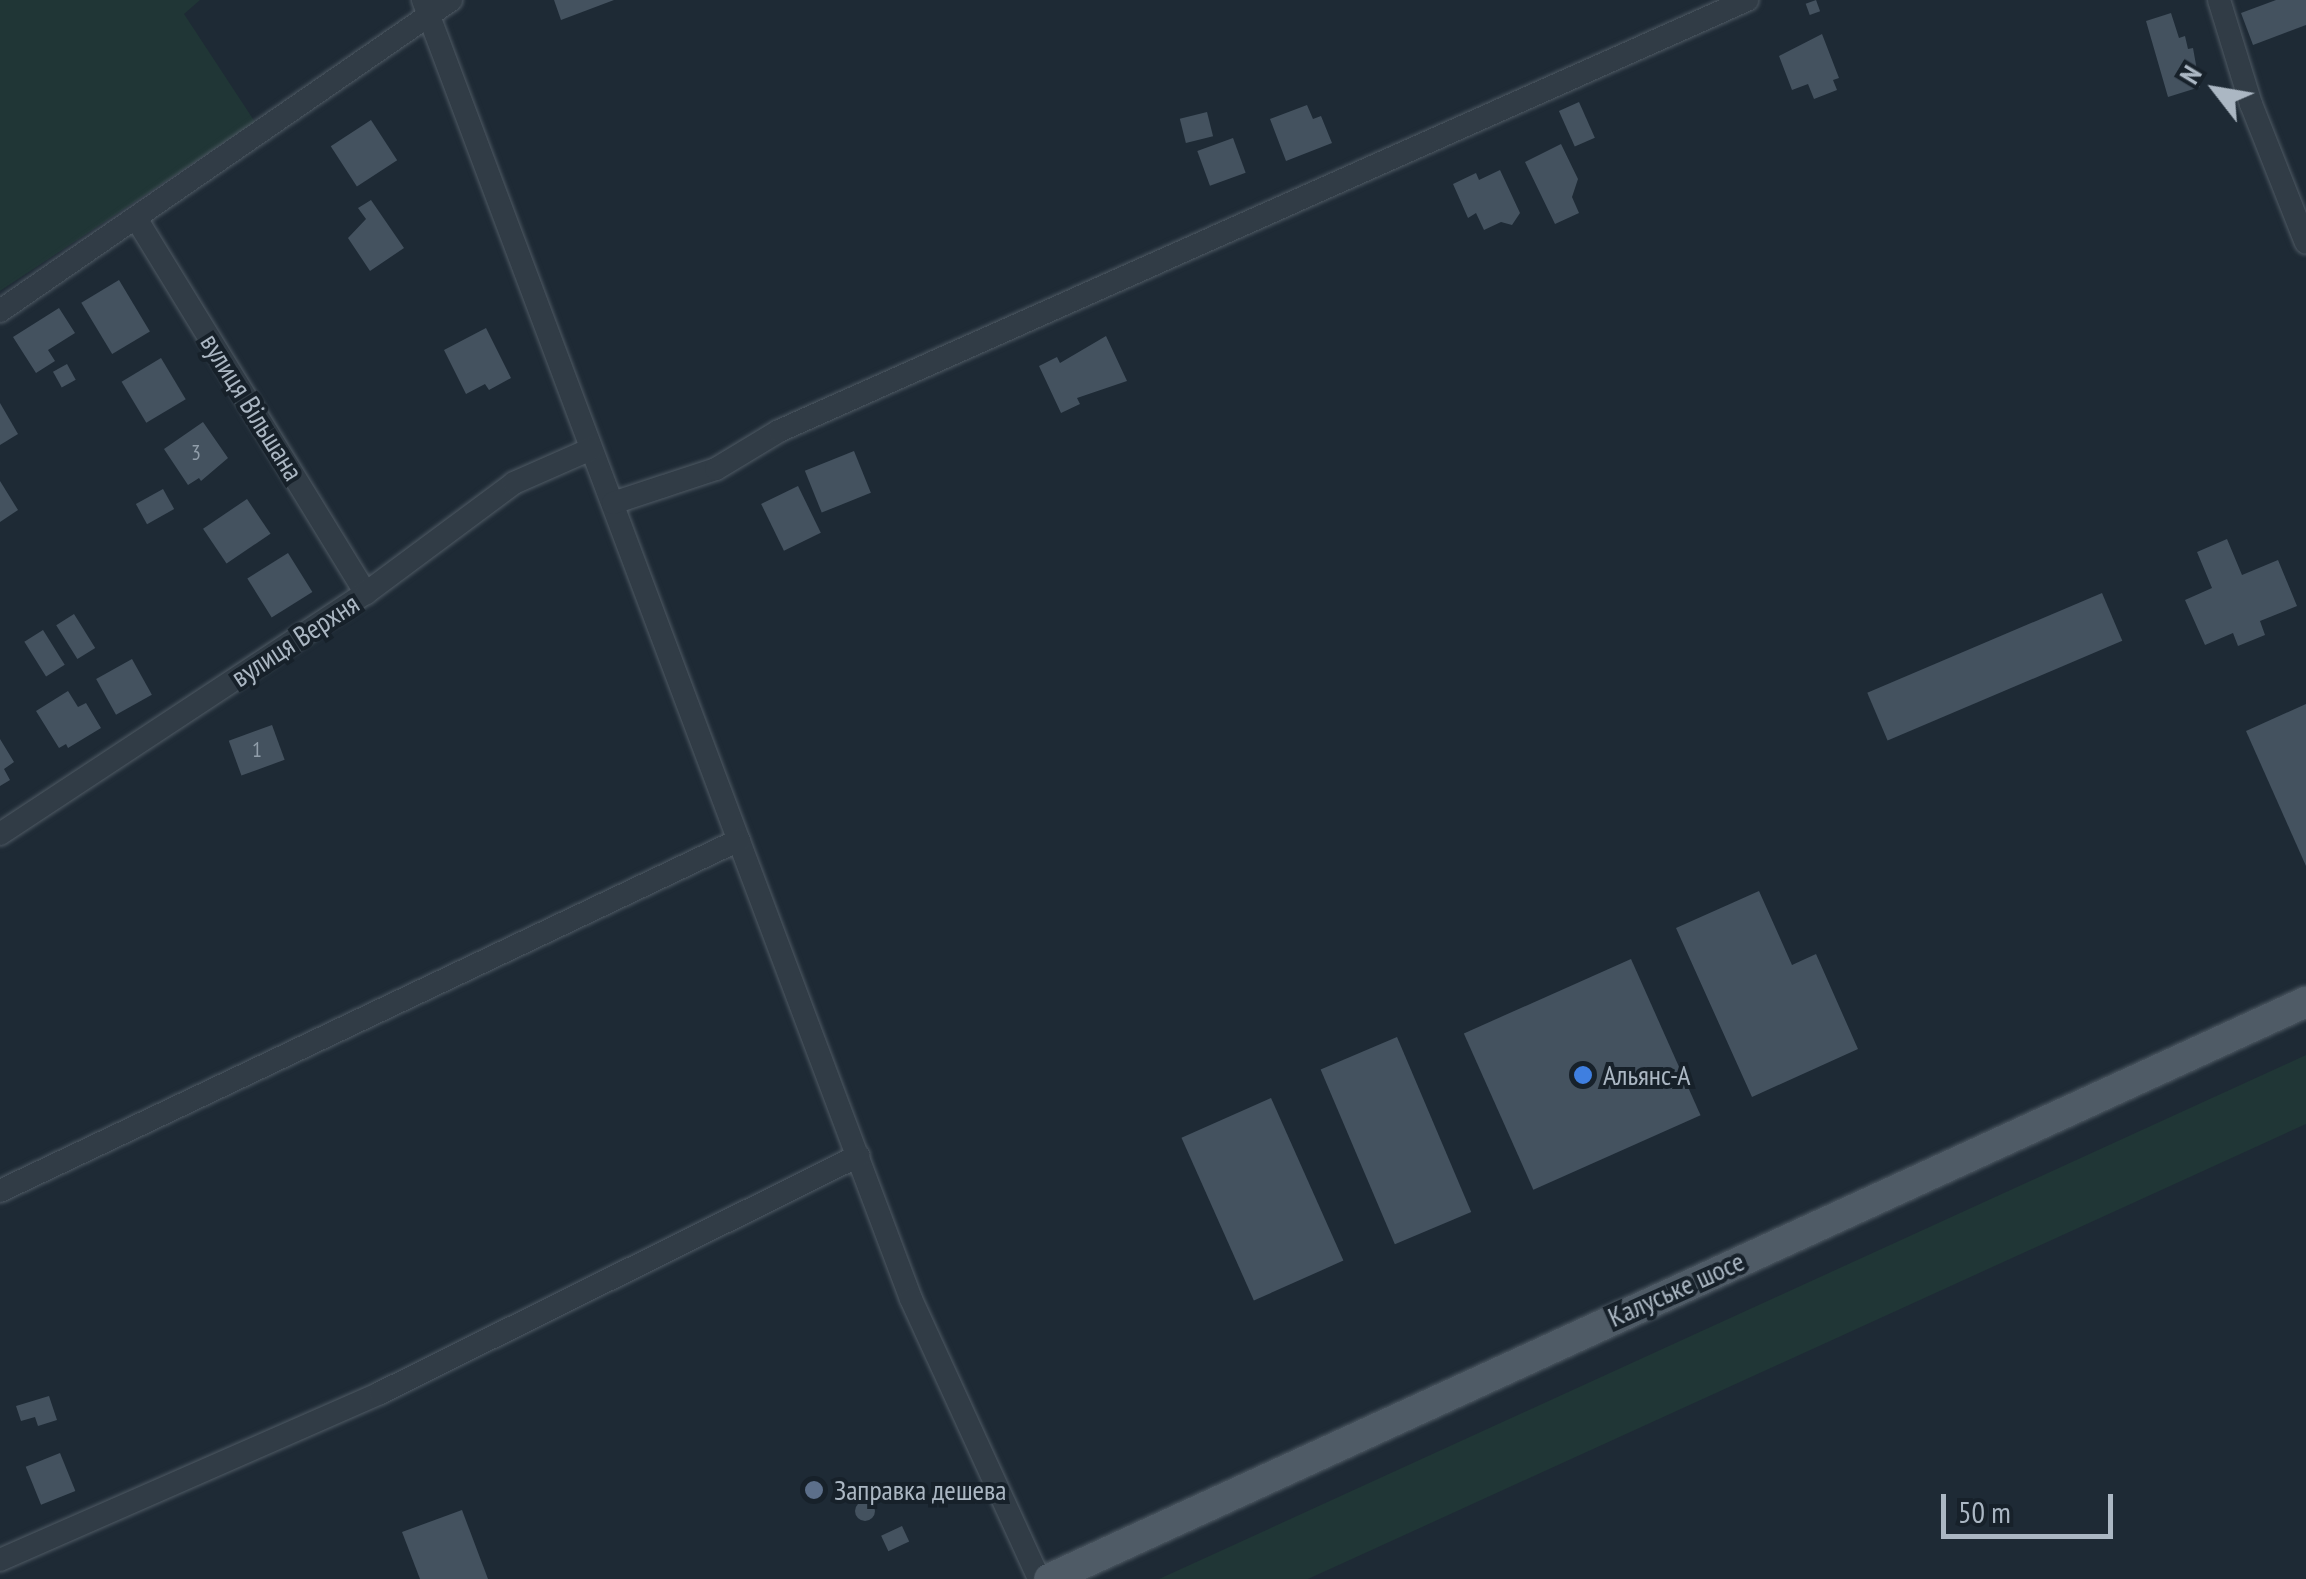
<!DOCTYPE html>
<html>
<head>
<meta charset="utf-8">
<style>
  body { margin:0 }
  #map { position:relative; width:2306px; height:1579px; overflow:hidden; background:#1e2a35; font-family:"PT Sans Narrow",sans-serif }
  div>[style] { position:absolute }
  .green>* { inset:0; background:#203636 }
  .building>* { inset:0; background:#44525f; transform-origin:0 0 }
  .round { border-radius:50% }
  .roads { filter:drop-shadow(0 0 2px #4f5a64) drop-shadow(0 0 2px #4f5a64) }
  .minor>* { height:22px; margin:-11px; padding:0 11px; transform-origin:11px; border-radius:11px; background:#313c46 }
  .major>* { height:30px; margin:-15px; padding:0 15px; transform-origin:15px; border-radius:15px; background:#4f5b66 }
  .dots>* { width:28px; height:28px; translate:-50% -50%; box-sizing:border-box; border:5px solid #17212a; border-radius:50% }
  span { translate:-50% -50%; white-space:nowrap; text-align:center; line-height:1.15; -webkit-text-stroke:8px #17212a; paint-order:stroke }
  .number-label { font-size:22px; color:#919eaa }
  .number-label span { -webkit-text-stroke-width:0 }
  .street-label { font-size:28px; color:#abb7c3 }
  .poi-label { font-size:28px; color:#abb7c3 }
  .left { translate:0 -50%; text-align:left }
  .north { position:absolute; left:2166px; top:40px; width:100px; height:100px; -webkit-text-stroke:8px #17212a; paint-order:stroke; rotate:301deg; font-size:28px; font-weight:700; line-height:40px; text-align:center; color:#abb7c3 }
  .north::after { content:''; display:block; margin:auto; width:35px; height:45px; background:#abb7c3; clip-path:polygon(50% 0,100% 100%,50% 72%,0 100%) }
  .scale { position:absolute; left:1941px; top:1494px; width:172px; height:45px; box-sizing:border-box; border:5px solid #abb7c3; border-top:0; padding-left:12px; font-size:30px; line-height:35px; white-space:nowrap; color:#abb7c3; -webkit-text-stroke:8px #17212a; paint-order:stroke }
</style>
</head>
<body>
<div id="map">
  <div class="green">
    <div style="clip-path:polygon(0 0,200px 0,184px 14px,255px 122px,0 291px)"></div>
    <div style="clip-path:polygon(2306px 1055px,2306px 1124px,1308px 1579px,1159px 1579px)"></div>
  </div>
  <div class="building">
    <div style="clip-path:polygon(554px 0,614px 0,561px 20px)"></div>
    <div style="left:1816px;top:0;width:12px;height:11px;rotate:70deg"></div>
    <div style="clip-path:polygon(2276px 0,2306px 0,2306px 25px,2253px 45px,2241px 13px)"></div>
    <div style="clip-path:polygon(2171px 13px,2179px 38px,2185px 36px,2188px 49px,2193px 48px,2200px 87px,2168px 97px,2146px 21px)"></div>
    <div style="clip-path:polygon(1822px 34px,1839px 78px,1833px 80px,1837px 90px,1814px 99px,1808px 84px,1792px 90px,1779px 56px)"></div>
    <div style="left:1579px;top:102px;width:39px;height:22px;rotate:66deg"></div>
    <div style="clip-path:polygon(1307px 105px,1313px 119px,1321px 116px,1332px 143px,1286px 161px,1270px 119px)"></div>
    <div style="left:1207px;top:112px;width:25px;height:28px;rotate:76deg"></div>
    <div style="left:371px;top:120px;width:48px;height:48px;rotate:57deg"></div>
    <div style="left:1233px;top:138px;width:37px;height:38px;rotate:70deg"></div>
    <div style="clip-path:polygon(1561px 144px,1578px 179px,1572px 197px,1579px 213px,1555px 224px,1525px 162px)"></div>
    <div style="clip-path:polygon(1500px 170px,1520px 213px,1512px 225px,1501px 222px,1484px 230px,1476px 213px,1468px 218px,1453px 184px,1476px 173px,1479px 180px)"></div>
    <div style="clip-path:polygon(371px 200px,404px 248px,370px 271px,348px 238px,366px 219px,358px 208px)"></div>
    <div style="left:119px;top:280px;width:60px;height:44px;rotate:59deg"></div>
    <div style="clip-path:polygon(59px 308px,75px 333px,48px 350px,55px 361px,36px 373px,13px 337px)"></div>
    <div style="clip-path:polygon(486px 328px,511px 378px,489px 390px,485px 384px,466px 394px,444px 350px)"></div>
    <div style="clip-path:polygon(1106px 336px,1127px 381px,1077px 398px,1080px 404px,1061px 413px,1039px 366px,1057px 357px,1060px 363px)"></div>
    <div style="left:161px;top:358px;width:48px;height:46px;rotate:59deg"></div>
    <div style="left:67px;top:364px;width:18px;height:16px;rotate:61deg"></div>
    <div style="clip-path:polygon(0 403px,18px 434px,0 445px)"></div>
    <div style="clip-path:polygon(203px 422px,228px 458px,201px 481px,199px 478px,188px 485px,164px 449px)"></div>
    <div style="left:854px;top:451px;width:45px;height:53px;rotate:68deg"></div>
    <div style="clip-path:polygon(0 481px,18px 510px,0 522px)"></div>
    <div style="left:798px;top:486px;width:52px;height:41px;rotate:64deg"></div>
    <div style="left:163px;top:489px;width:23px;height:31px;rotate:61deg"></div>
    <div style="left:247px;top:499px;width:42px;height:53px;rotate:56deg"></div>
    <div style="clip-path:polygon(2227px 539px,2242px 575px,2278px 560px,2297px 606px,2260px 621px,2265px 635px,2238px 646px,2233px 633px,2205px 645px,2185px 600px,2212px 588px,2197px 552px)"></div>
    <div style="left:288px;top:553px;width:46px;height:48px;rotate:58deg"></div>
    <div style="left:2102px;top:593px;width:52px;height:255px;rotate:67deg"></div>
    <div style="left:74px;top:614px;width:40px;height:21px;rotate:58deg"></div>
    <div style="left:43px;top:630px;width:41px;height:22px;rotate:58deg"></div>
    <div style="left:132px;top:659px;width:41px;height:41px;rotate:61deg"></div>
    <div style="clip-path:polygon(68px 691px,78px 707px,86px 703px,101px 728px,68px 748px,66px 744px,59px 748px,36px 711px)"></div>
    <div style="clip-path:polygon(2306px 704px,2306px 866px,2246px 731px)"></div>
    <div style="left:272px;top:725px;width:37px;height:46px;rotate:70deg"></div>
    <div style="clip-path:polygon(0 739px,14px 762px,4px 769px,10px 780px,0 786px)"></div>
    <div style="clip-path:polygon(1759px 891px,1792px 965px,1816px 954px,1858px 1049px,1752px 1097px,1676px 928px)"></div>
    <div style="left:1631px;top:959px;width:171px;height:183px;rotate:66deg"></div>
    <div style="left:1397px;top:1037px;width:190px;height:83px;rotate:67deg"></div>
    <div style="left:1271px;top:1098px;width:178px;height:98px;rotate:66deg"></div>
    <div style="clip-path:polygon(49px 1396px,57px 1420px,38px 1426px,35px 1417px,21px 1421px,16px 1406px)"></div>
    <div style="left:60px;top:1453px;width:41px;height:37px;rotate:68deg"></div>
    <div style="clip-path:polygon(820px 1485px,823px 1496px,814px 1499px,810px 1489px)"></div>
    <div class="round" style="left:855px;top:1501px;width:20px;height:20px"></div>
    <div style="clip-path:polygon(462px 1510px,488px 1579px,420px 1579px,402px 1532px)"></div>
    <div style="left:902px;top:1526px;width:17px;height:23px;rotate:65deg"></div>
  </div>
  <div class="roads">
    <div class="minor">
      <div style="left:423px;top:0;width:1388px;rotate:69.41deg"></div>
      <div style="left:911px;top:1299px;width:308px;rotate:65.4deg"></div>
      <div style="left:2219px;top:0;width:109px;rotate:72.9deg"></div>
      <div style="left:2251px;top:104px;width:149px;rotate:68.4deg"></div>
      <div style="left:137px;top:220px;width:438px;rotate:58.5deg"></div>
      <div style="left:0;top:311px;width:548px;rotate:-34.59deg"></div>
      <div style="left:613px;top:503px;width:108px;rotate:-18.3deg"></div>
      <div style="left:716px;top:469px;width:74px;rotate:-31.1deg"></div>
      <div style="left:779px;top:431px;width:1060px;rotate:-24deg"></div>
      <div style="left:0;top:834px;width:438px;rotate:-33.4deg"></div>
      <div style="left:366px;top:593px;width:184px;rotate:-36.6deg"></div>
      <div style="left:514px;top:483px;width:84px;rotate:-23.8deg"></div>
      <div style="left:0;top:1191px;width:818px;rotate:-25.41deg"></div>
      <div style="left:0;top:1560px;width:415px;rotate:-23.7deg"></div>
      <div style="left:380px;top:1393px;width:534px;rotate:-26.37deg"></div>
    </div>
    <div class="major">
      <div style="left:1049px;top:1579px;width:1383px;rotate:-24.66deg"></div>
    </div>
  </div>
  <div class="dots">
    <div style="left:1583px;top:1075px;background:#3f7fe0"></div>
    <div style="left:814px;top:1490px;background:#5c6f8a"></div>
  </div>
  <div class="number-label">
    <span style="left:196px;top:453px">3</span>
    <span style="left:257px;top:750px">1</span>
  </div>
  <div class="street-label">
    <span style="left:252px;top:407px;rotate:58deg">вулиця Вільшана</span>
    <span style="left:295px;top:640px;rotate:-33deg">вулиця Верхня</span>
    <span style="left:1676px;top:1289px;rotate:-24deg">Калуське шосе</span>
  </div>
  <div class="poi-label">
    <span class="left" style="left:1603px;top:1075px">Альянс-А</span>
    <span class="left" style="left:834px;top:1490px">Заправка дешева</span>
  </div>
  <div class="north">N</div>
  <div class="scale">50 m</div>
</div>
</body>
</html>
